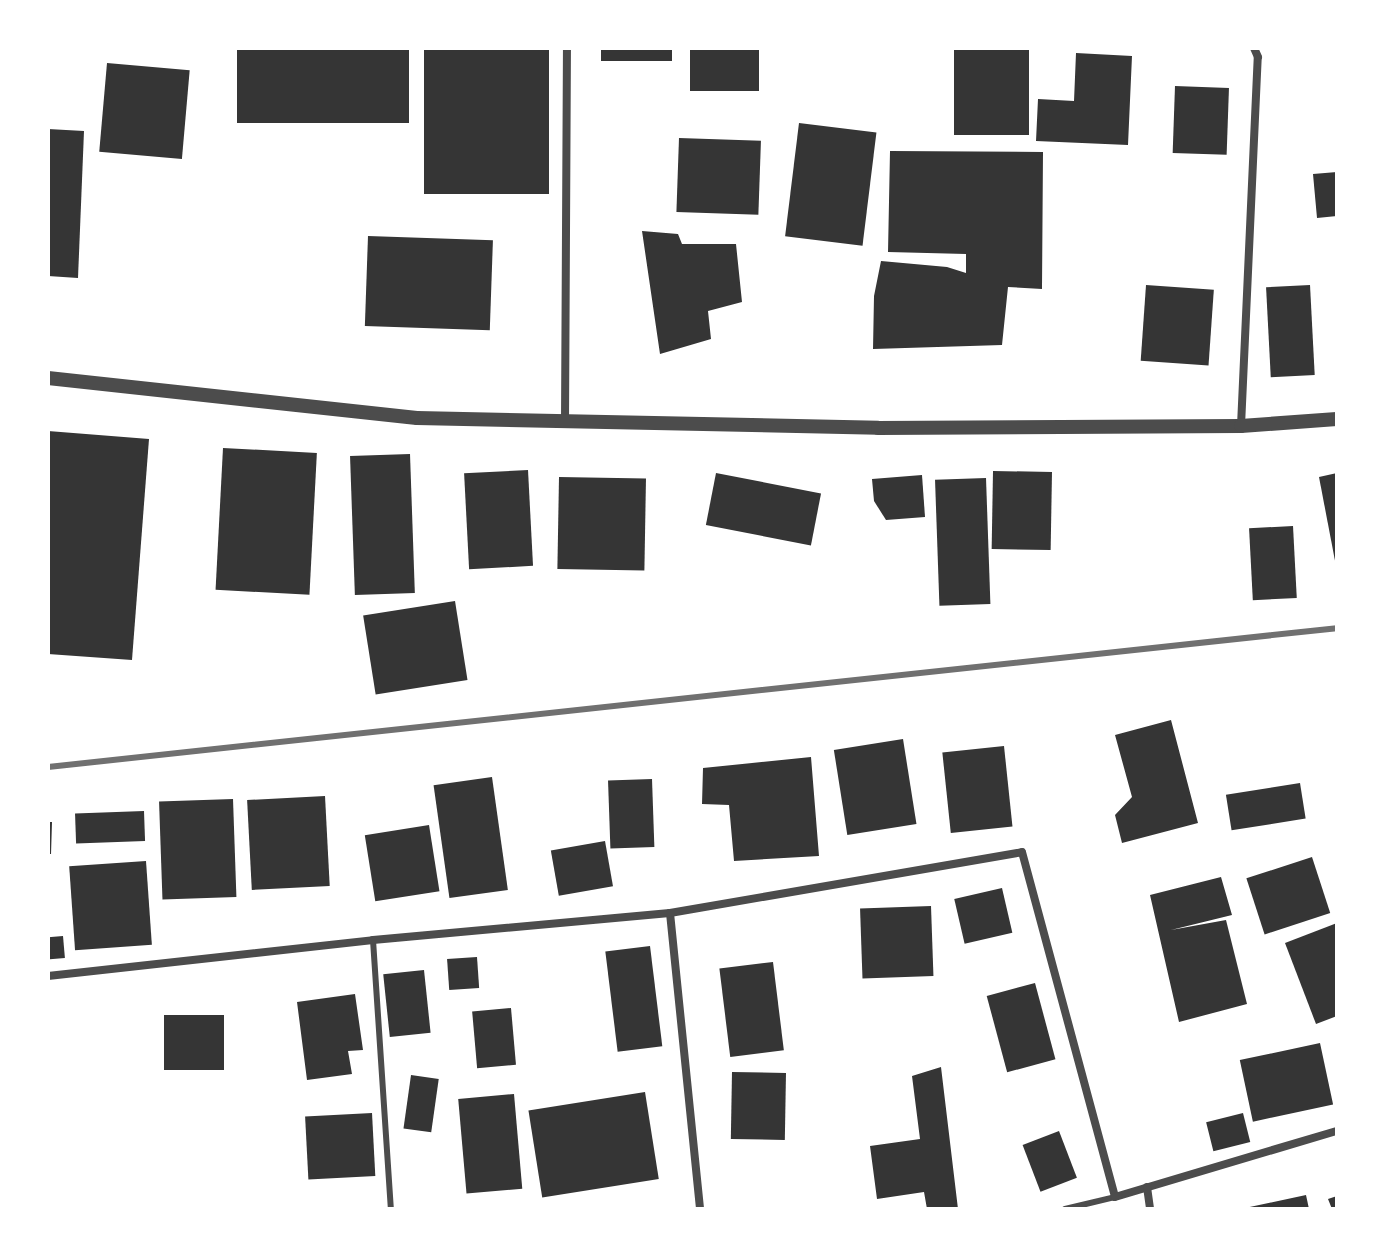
<!DOCTYPE html>
<html>
<head>
<meta charset="utf-8">
<style>
  body { margin:0 }
  #map { position:relative; width:1385px; height:1257px; overflow:hidden; background:#fff; font-family:"PT Sans",sans-serif }
  div>[style] { position:absolute }
  .building>* { inset:0; background:#353535; transform-origin:0 0 }
  .service>* { height:6px; margin:-3px; padding:0 3px; transform-origin:3px; border-radius:3px; background:#4c4c4c }
  .minor>* { height:8px; margin:-4px; padding:0 4px; transform-origin:4px; border-radius:4px; background:#4c4c4c }
  .tertiary>* { height:14px; margin:-7px; padding:0 7px; transform-origin:7px; border-radius:7px; background:#4c4c4c }
  .rail>* { height:6px; margin:-3px; padding:0 3px; transform-origin:3px; border-radius:3px; background:#707070 }
  span { translate:-50% -50%; white-space:nowrap; text-align:center; line-height:1.15; -webkit-text-stroke:7px #fff; paint-order:stroke }
  .frame { position:absolute; inset:0; border:50px solid #fff; pointer-events:none }
</style>
</head>
<body>
<div id="map">
  <div class="building">
    <div style="left:237px;top:48px;width:172px;height:75px"></div>
    <div style="left:424px;top:48px;width:125px;height:146px"></div>
    <div style="left:601px;top:48px;width:71px;height:13px"></div>
    <div style="left:690px;top:48px;width:69px;height:43px"></div>
    <div style="left:954px;top:48px;width:75px;height:87px"></div>
    <div style="clip-path:polygon(1076px 53px,1132px 56px,1128px 145px,1036px 141px,1038px 99px,1074px 101px)"></div>
    <div style="left:107px;top:63px;width:83px;height:89px;rotate:5deg"></div>
    <div style="left:1175px;top:86px;width:54px;height:67px;rotate:2deg"></div>
    <div style="left:799px;top:123px;width:78px;height:114px;rotate:7deg"></div>
    <div style="clip-path:polygon(48px 129px,84px 131px,78px 278px,48px 276px)"></div>
    <div style="left:679px;top:138px;width:82px;height:74px;rotate:2deg"></div>
    <div style="clip-path:polygon(890px 151px,1043px 152px,1042px 289px,1008px 287px,1002px 345px,873px 349px,874px 296px,881px 261px,947px 267px,966px 273px,966px 254px,888px 252px)"></div>
    <div style="clip-path:polygon(1337px 172px,1337px 216px,1317px 218px,1313px 174px)"></div>
    <div style="clip-path:polygon(642px 231px,678px 234px,682px 244px,736px 244px,742px 302px,708px 311px,711px 339px,660px 354px)"></div>
    <div style="left:368px;top:236px;width:125px;height:90px;rotate:2deg"></div>
    <div style="left:1146px;top:285px;width:68px;height:76px;rotate:4deg"></div>
    <div style="left:1310px;top:285px;width:90px;height:44px;rotate:87deg"></div>
    <div style="clip-path:polygon(48px 431px,149px 439px,132px 660px,48px 654px)"></div>
    <div style="left:223px;top:448px;width:94px;height:142px;rotate:3deg"></div>
    <div style="left:410px;top:454px;width:139px;height:60px;rotate:88deg"></div>
    <div style="left:528px;top:470px;width:96px;height:64px;rotate:87deg"></div>
    <div style="left:1052px;top:472px;width:78px;height:59px;rotate:91deg"></div>
    <div style="left:716px;top:473px;width:107px;height:53px;rotate:11deg"></div>
    <div style="clip-path:polygon(1337px 473px,1337px 566px,1336px 566px,1319px 477px)"></div>
    <div style="clip-path:polygon(922px 475px,925px 517px,886px 520px,874px 501px,872px 479px)"></div>
    <div style="left:559px;top:477px;width:87px;height:92px;rotate:1deg"></div>
    <div style="left:986px;top:478px;width:126px;height:51px;rotate:88deg"></div>
    <div style="left:1293px;top:526px;width:72px;height:44px;rotate:87deg"></div>
    <div style="left:455px;top:601px;width:80px;height:93px;rotate:81deg"></div>
    <div style="clip-path:polygon(1171px 720px,1198px 823px,1122px 843px,1115px 815px,1132px 797px,1115px 735px)"></div>
    <div style="left:903px;top:739px;width:86px;height:70px;rotate:81deg"></div>
    <div style="left:1004px;top:746px;width:81px;height:62px;rotate:84deg"></div>
    <div style="clip-path:polygon(811px 757px,819px 856px,734px 861px,729px 805px,702px 804px,703px 768px)"></div>
    <div style="left:492px;top:777px;width:114px;height:59px;rotate:82deg"></div>
    <div style="left:652px;top:779px;width:68px;height:44px;rotate:88deg"></div>
    <div style="left:1300px;top:783px;width:36px;height:75px;rotate:81deg"></div>
    <div style="left:325px;top:796px;width:90px;height:78px;rotate:87deg"></div>
    <div style="left:233px;top:799px;width:98px;height:74px;rotate:88deg"></div>
    <div style="left:144px;top:811px;width:30px;height:69px;rotate:88deg"></div>
    <div style="clip-path:polygon(48px 822px,52px 822px,51px 854px,48px 854px)"></div>
    <div style="left:429px;top:825px;width:67px;height:65px;rotate:81deg"></div>
    <div style="left:605px;top:841px;width:46px;height:55px;rotate:80deg"></div>
    <div style="left:1312px;top:857px;width:59px;height:69px;rotate:72deg"></div>
    <div style="left:146px;top:861px;width:84px;height:77px;rotate:86deg"></div>
    <div style="clip-path:polygon(1221px 877px,1232px 915px,1171px 930px,1226px 920px,1247px 1004px,1179px 1022px,1150px 895px)"></div>
    <div style="left:1002px;top:888px;width:46px;height:49px;rotate:77deg"></div>
    <div style="left:931px;top:906px;width:70px;height:71px;rotate:88deg"></div>
    <div style="clip-path:polygon(1337px 923px,1337px 1016px,1316px 1024px,1285px 943px)"></div>
    <div style="left:63px;top:936px;width:22px;height:15px;rotate:85deg"></div>
    <div style="left:650px;top:946px;width:101px;height:45px;rotate:83deg"></div>
    <div style="left:477px;top:957px;width:31px;height:30px;rotate:86deg"></div>
    <div style="left:773px;top:962px;width:89px;height:54px;rotate:83deg"></div>
    <div style="left:424px;top:970px;width:63px;height:41px;rotate:84deg"></div>
    <div style="left:1035px;top:983px;width:79px;height:50px;rotate:75deg"></div>
    <div style="clip-path:polygon(355px 994px,363px 1050px,348px 1051px,352px 1074px,307px 1080px,297px 1002px)"></div>
    <div style="left:511px;top:1008px;width:57px;height:39px;rotate:85deg"></div>
    <div style="left:224px;top:1015px;width:55px;height:60px;rotate:90deg"></div>
    <div style="left:1320px;top:1043px;width:63px;height:82px;rotate:78deg"></div>
    <div style="clip-path:polygon(941px 1067px,958px 1209px,927px 1209px,924px 1192px,877px 1199px,870px 1146px,920px 1139px,912px 1076px)"></div>
    <div style="left:732px;top:1072px;width:54px;height:67px;rotate:1deg"></div>
    <div style="left:411px;top:1075px;width:28px;height:54px;rotate:8deg"></div>
    <div style="left:645px;top:1092px;width:88px;height:118px;rotate:81deg"></div>
    <div style="left:514px;top:1094px;width:95px;height:56px;rotate:85deg"></div>
    <div style="left:372px;top:1113px;width:63px;height:67px;rotate:87deg"></div>
    <div style="left:1243px;top:1113px;width:30px;height:38px;rotate:76deg"></div>
    <div style="left:1059px;top:1131px;width:50px;height:39px;rotate:69deg"></div>
    <div style="clip-path:polygon(1306px 1195px,1309px 1209px,1245px 1209px,1245px 1208px)"></div>
    <div style="clip-path:polygon(1337px 1196px,1337px 1209px,1332px 1209px,1328px 1199px)"></div>
  </div>
  <div class="service">
    <div style="left:373px;top:940px;width:270px;rotate:86.2deg"></div>
    <div style="left:1065px;top:1209px;width:51px;rotate:-13.5deg"></div>
  </div>
  <div class="minor">
    <div style="left:565px;top:422px;width:374px;rotate:-89.7deg"></div>
    <div style="left:1241px;top:426px;width:369px;rotate:-87.4deg"></div>
    <div style="left:1258px;top:57px;width:10px;rotate:-114deg"></div>
    <div style="left:670px;top:913px;width:298px;rotate:84.2deg"></div>
    <div style="left:48px;top:976px;width:327px;rotate:-6.3deg"></div>
    <div style="left:373px;top:940px;width:298px;rotate:-5.2deg"></div>
    <div style="left:670px;top:913px;width:357px;rotate:-9.8deg"></div>
    <div style="left:1022px;top:852px;width:357px;rotate:74.9deg"></div>
    <div style="left:1115px;top:1197px;width:232px;rotate:-16.6deg"></div>
    <div style="left:1147px;top:1187px;width:22px;rotate:82deg"></div>
  </div>
  <div class="tertiary">
    <div style="left:48px;top:378px;width:371px;rotate:6.2deg"></div>
    <div style="left:417px;top:418px;width:461px;rotate:1.2deg"></div>
    <div style="left:878px;top:428px;width:363px;rotate:-0.3deg"></div>
    <div style="left:1241px;top:426px;width:96px;rotate:-4.2deg"></div>
  </div>
  <div class="rail">
    <div style="left:48px;top:767px;width:1296px;rotate:-6.15deg"></div>
  </div>
  <div class="frame"></div>
</div>
</body>
</html>
